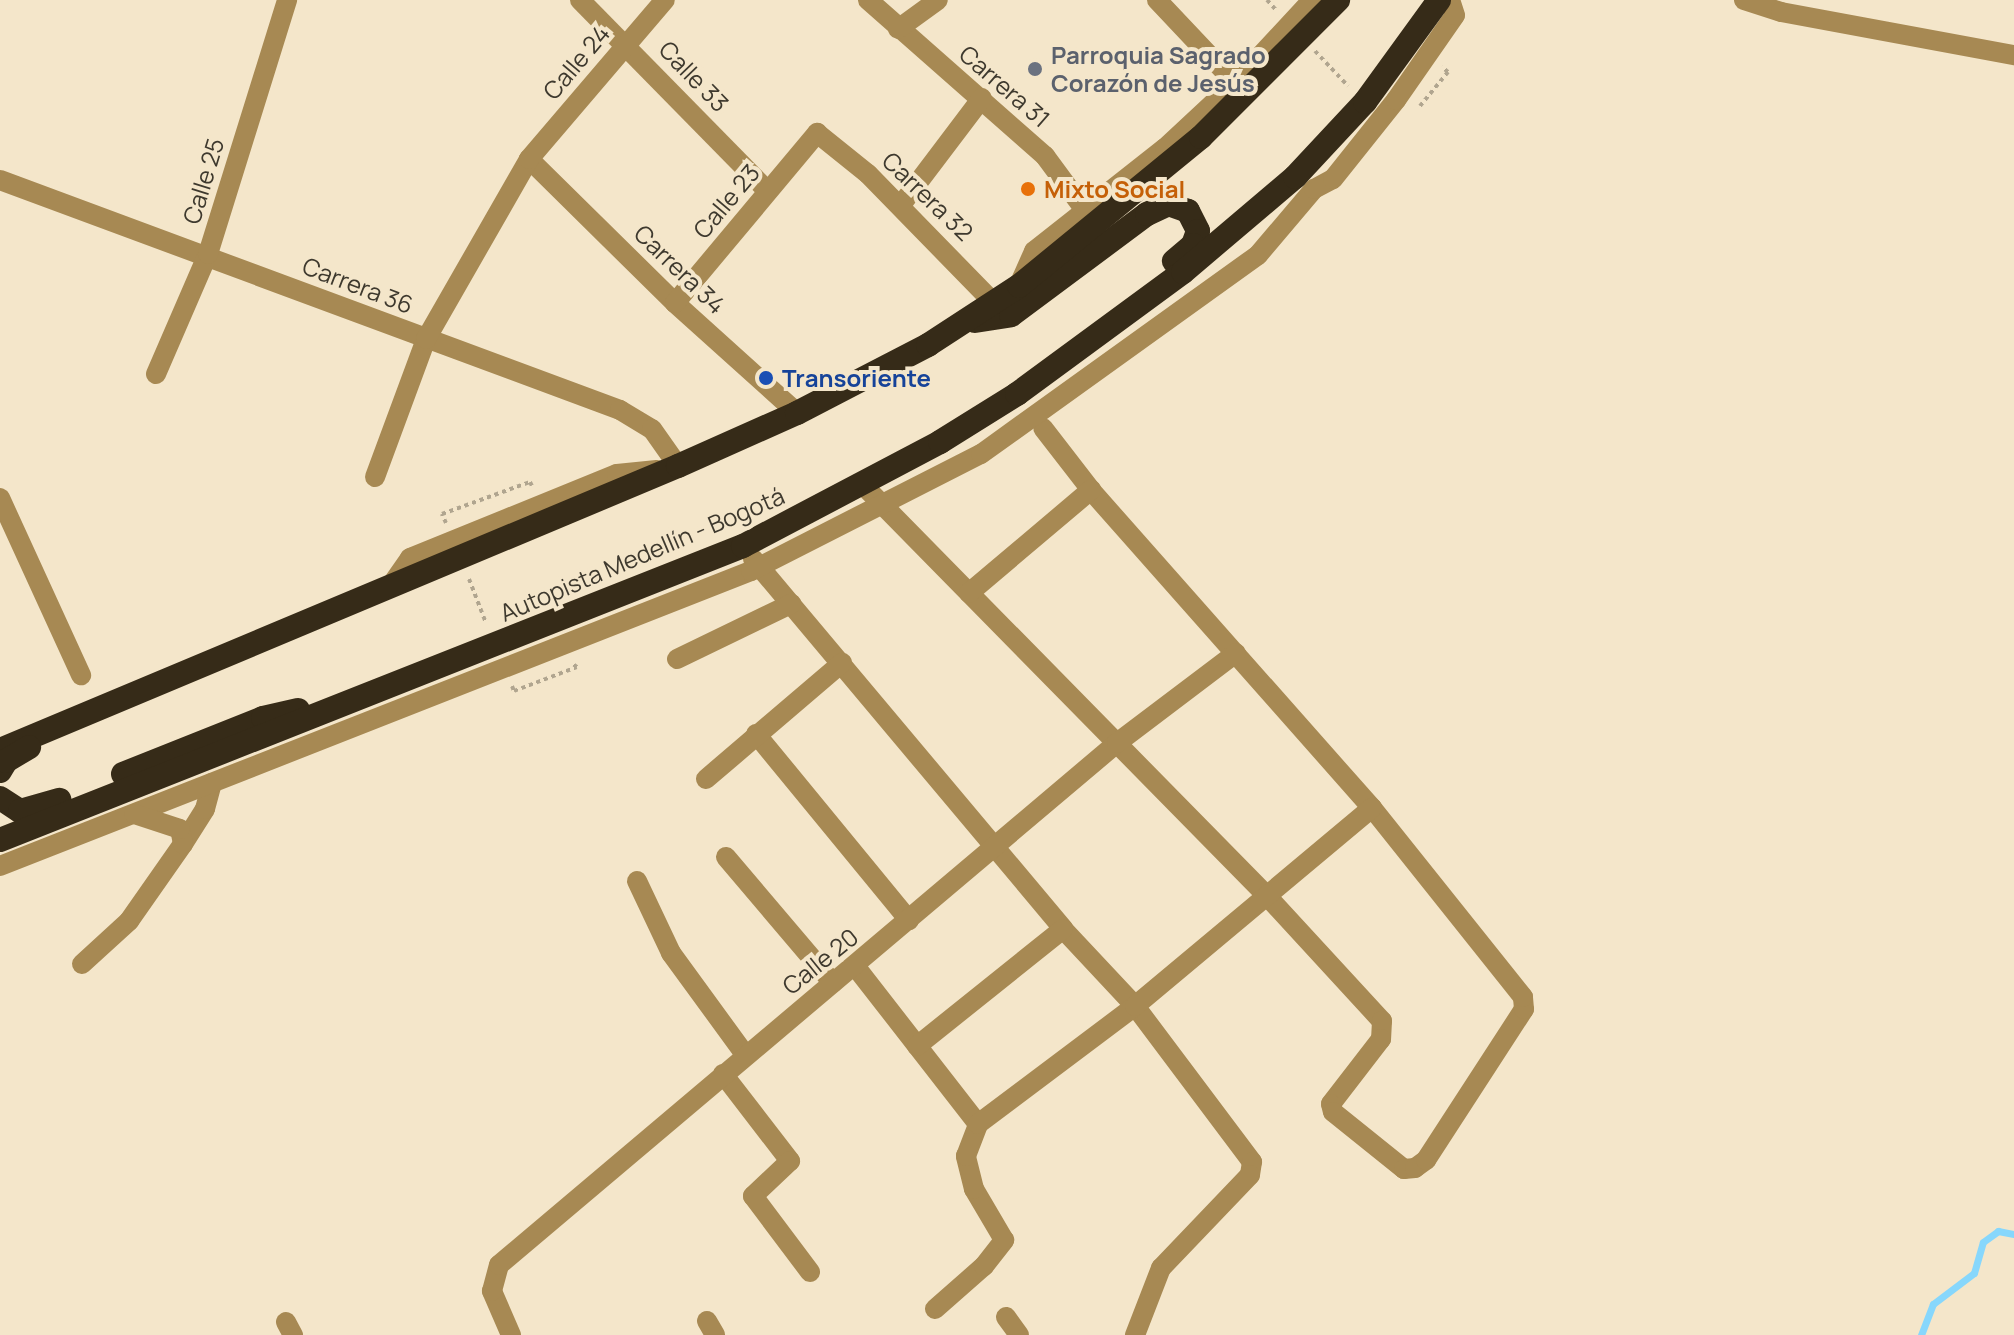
<!DOCTYPE html>
<html>
<head>
<meta charset="utf-8">
<style>
  body { margin:0 }
  #map { position:relative; width:2014px; height:1335px; overflow:hidden; background:#f4e6ca; font-family:Manrope,sans-serif }
  div>[style] { position:absolute }
  .stream>* { height:7px; margin:-3.5px; padding:0 3.5px; transform-origin:3.5px; border-radius:3.5px; background:#87d7fc }
  .path>* { height:4px; margin-top:-2px; transform-origin:0; background:repeating-linear-gradient(90deg,#b0a58f 0 4px,transparent 0 8px) }
  .minor>* { height:20px; margin:-10px; padding:0 10px; transform-origin:10px; border-radius:10px; background:#a78953 }
  .highway>* { height:24px; margin:-12px; padding:0 12px; transform-origin:12px; border-radius:12px; background:#362b18 }
  .dots>* { width:22px; height:22px; translate:-50% -50%; box-sizing:border-box; border:4px solid #f4e6ca; border-radius:50% }
  span { translate:-50% -50%; white-space:nowrap; text-align:center; line-height:1.15; -webkit-text-stroke:8px #f4e6ca; paint-order:stroke }
  .worship-label { font-size:24px; color:#5b616d; font-weight:700 }
  .left { translate:0 -50%; text-align:left }
  .street-label { font-size:24px; color:#3e392e }
  .food-label { font-size:24px; color:#c56008; font-weight:700 }
  .transit-label { font-size:24px; color:#164399; font-weight:700 }
</style>
</head>
<body>
<div id="map">
  <div class="stream">
    <div style="left:1921px;top:1335px;width:33px;rotate:-69deg"></div>
    <div style="left:1933px;top:1304px;width:51px;rotate:-37.1deg"></div>
    <div style="left:1974px;top:1273px;width:32px;rotate:-74deg"></div>
    <div style="left:1983px;top:1242px;width:19px;rotate:-36deg"></div>
    <div style="left:1998px;top:1231px;width:16px;rotate:11deg"></div>
  </div>
  <div class="path">
    <div style="left:1267px;top:0;width:13px;rotate:48deg"></div>
    <div style="left:1315px;top:51px;width:48px;rotate:46.7deg"></div>
    <div style="left:1420px;top:106px;width:44px;rotate:-50.5deg"></div>
    <div style="left:1448px;top:72px;width:8px;rotate:-140deg"></div>
    <div style="left:446px;top:523px;width:10px;rotate:-114deg"></div>
    <div style="left:442px;top:514px;width:94px;rotate:-20deg"></div>
    <div style="left:530px;top:482px;width:4px;rotate:63deg"></div>
    <div style="left:469px;top:579px;width:47px;rotate:68.9deg"></div>
    <div style="left:512px;top:686px;width:5px;rotate:68deg"></div>
    <div style="left:514px;top:691px;width:67px;rotate:-20.9deg"></div>
    <div style="left:577px;top:667px;width:5px;rotate:-143deg"></div>
  </div>
  <div class="minor">
    <div style="left:580px;top:0;width:268px;rotate:45.5deg"></div>
    <div style="left:868px;top:0;width:236px;rotate:41.4deg"></div>
    <div style="left:1045px;top:156px;width:76px;rotate:53.6deg"></div>
    <div style="left:1157px;top:0;width:127px;rotate:46.6deg"></div>
    <div style="left:1744px;top:0;width:39px;rotate:18deg"></div>
    <div style="left:1781px;top:12px;width:237px;rotate:10.5deg"></div>
    <div style="left:898px;top:29px;width:49px;rotate:-35.9deg"></div>
    <div style="left:529px;top:159px;width:205px;rotate:44.6deg"></div>
    <div style="left:675px;top:303px;width:164px;rotate:42deg"></div>
    <div style="left:0;top:180px;width:661px;rotate:20.35deg"></div>
    <div style="left:620px;top:410px;width:37px;rotate:31deg"></div>
    <div style="left:652px;top:429px;width:45px;rotate:54.9deg"></div>
    <div style="left:901px;top:205px;width:134px;rotate:-52.9deg"></div>
    <div style="left:1019px;top:285px;width:37px;rotate:-66deg"></div>
    <div style="left:1034px;top:251px;width:167px;rotate:-38.2deg"></div>
    <div style="left:1165px;top:148px;width:96px;rotate:-42.9deg"></div>
    <div style="left:1235px;top:83px;width:113px;rotate:-47.1deg"></div>
    <div style="left:675px;top:303px;width:222px;rotate:-50.1deg"></div>
    <div style="left:817px;top:133px;width:65px;rotate:38.8deg"></div>
    <div style="left:868px;top:174px;width:182px;rotate:45.7deg"></div>
    <div style="left:156px;top:374px;width:131px;rotate:-66.6deg"></div>
    <div style="left:208px;top:254px;width:266px;rotate:-72.7deg"></div>
    <div style="left:375px;top:477px;width:147px;rotate:-69.7deg"></div>
    <div style="left:426px;top:339px;width:207px;rotate:-60.2deg"></div>
    <div style="left:529px;top:159px;width:209px;rotate:-49.5deg"></div>
    <div style="left:863px;top:485px;width:576px;rotate:45.49deg"></div>
    <div style="left:1267px;top:896px;width:170px;rotate:47.4deg"></div>
    <div style="left:1382px;top:1021px;width:18px;rotate:93deg"></div>
    <div style="left:1381px;top:1039px;width:82px;rotate:127.6deg"></div>
    <div style="left:1331px;top:1104px;width:8px;rotate:76deg"></div>
    <div style="left:1333px;top:1112px;width:91px;rotate:38.8deg"></div>
    <div style="left:1404px;top:1169px;width:11px;rotate:-5deg"></div>
    <div style="left:1415px;top:1168px;width:14px;rotate:-36deg"></div>
    <div style="left:1426px;top:1160px;width:180px;rotate:-57deg"></div>
    <div style="left:1524px;top:1009px;width:12px;rotate:-95deg"></div>
    <div style="left:1523px;top:997px;width:242px;rotate:-128.6deg"></div>
    <div style="left:1372px;top:808px;width:424px;rotate:-131.5deg"></div>
    <div style="left:1091px;top:490px;width:78px;rotate:-127.7deg"></div>
    <div style="left:0;top:498px;width:195px;rotate:65.4deg"></div>
    <div style="left:753px;top:559px;width:483px;rotate:50deg"></div>
    <div style="left:1063px;top:929px;width:105px;rotate:46.9deg"></div>
    <div style="left:1135px;top:1006px;width:195px;rotate:53.1deg"></div>
    <div style="left:1252px;top:1162px;width:13px;rotate:99deg"></div>
    <div style="left:1250px;top:1175px;width:129px;rotate:133.7deg"></div>
    <div style="left:1161px;top:1268px;width:72px;rotate:111.2deg"></div>
    <div style="left:392px;top:584px;width:32px;rotate:-55deg"></div>
    <div style="left:410px;top:558px;width:223px;rotate:-22.1deg"></div>
    <div style="left:617px;top:474px;width:40px;rotate:-5.7deg"></div>
    <div style="left:969px;top:593px;width:160px;rotate:-40.2deg"></div>
    <div style="left:677px;top:659px;width:127px;rotate:-25.8deg"></div>
    <div style="left:756px;top:734px;width:241px;rotate:50.6deg"></div>
    <div style="left:706px;top:779px;width:179px;rotate:-40.5deg"></div>
    <div style="left:183px;top:844px;width:41px;rotate:-57.8deg"></div>
    <div style="left:205px;top:809px;width:27px;rotate:-75deg"></div>
    <div style="left:726px;top:857px;width:165px;rotate:49.7deg"></div>
    <div style="left:0;top:866px;width:807px;rotate:-21.45deg"></div>
    <div style="left:751px;top:571px;width:258px;rotate:-27deg"></div>
    <div style="left:981px;top:454px;width:341px;rotate:-35.7deg"></div>
    <div style="left:1258px;top:255px;width:87px;rotate:-49.7deg"></div>
    <div style="left:1314px;top:189px;width:21px;rotate:-28deg"></div>
    <div style="left:1333px;top:179px;width:101px;rotate:-51.4deg"></div>
    <div style="left:1396px;top:100px;width:103px;rotate:-55.2deg"></div>
    <div style="left:1455px;top:15px;width:16px;rotate:-108deg"></div>
    <div style="left:637px;top:881px;width:80px;rotate:64.7deg"></div>
    <div style="left:671px;top:953px;width:127px;rotate:53.9deg"></div>
    <div style="left:82px;top:964px;width:64px;rotate:-42.5deg"></div>
    <div style="left:129px;top:921px;width:94px;rotate:-55deg"></div>
    <div style="left:183px;top:844px;width:15px;rotate:-101deg"></div>
    <div style="left:180px;top:829px;width:48px;rotate:-161.9deg"></div>
    <div style="left:855px;top:966px;width:200px;rotate:52.1deg"></div>
    <div style="left:917px;top:1046px;width:187px;rotate:-38.7deg"></div>
    <div style="left:723px;top:1074px;width:110px;rotate:52.4deg"></div>
    <div style="left:790px;top:1161px;width:51px;rotate:136.6deg"></div>
    <div style="left:753px;top:1196px;width:95px;rotate:53.1deg"></div>
    <div style="left:935px;top:1309px;width:65px;rotate:-41.3deg"></div>
    <div style="left:984px;top:1266px;width:33px;rotate:-52deg"></div>
    <div style="left:1004px;top:1240px;width:59px;rotate:-120.5deg"></div>
    <div style="left:974px;top:1189px;width:34px;rotate:-104deg"></div>
    <div style="left:966px;top:1156px;width:34px;rotate:-69deg"></div>
    <div style="left:978px;top:1124px;width:196px;rotate:-36.9deg"></div>
    <div style="left:1135px;top:1006px;width:309px;rotate:-39.9deg"></div>
    <div style="left:1006px;top:1317px;width:22px;rotate:54deg"></div>
    <div style="left:707px;top:1321px;width:16px;rotate:60deg"></div>
    <div style="left:286px;top:1322px;width:15px;rotate:62deg"></div>
    <div style="left:511px;top:1335px;width:48px;rotate:-113.4deg"></div>
    <div style="left:492px;top:1291px;width:27px;rotate:-75deg"></div>
    <div style="left:499px;top:1265px;width:809px;rotate:-40.19deg"></div>
    <div style="left:1117px;top:743px;width:149px;rotate:-37.1deg"></div>
  </div>
  <div class="highway">
    <div style="left:975px;top:321px;width:36px;rotate:-9deg"></div>
    <div style="left:1011px;top:315px;width:169px;rotate:-36.6deg"></div>
    <div style="left:1147px;top:214px;width:23px;rotate:-25deg"></div>
    <div style="left:1168px;top:204px;width:21px;rotate:19deg"></div>
    <div style="left:1188px;top:211px;width:22px;rotate:63deg"></div>
    <div style="left:1198px;top:231px;width:15px;rotate:110deg"></div>
    <div style="left:1193px;top:245px;width:25px;rotate:140deg"></div>
    <div style="left:0;top:750px;width:735px;rotate:-22.73deg"></div>
    <div style="left:678px;top:466px;width:130px;rotate:-24deg"></div>
    <div style="left:797px;top:413px;width:148px;rotate:-27.4deg"></div>
    <div style="left:928px;top:345px;width:108px;rotate:-33deg"></div>
    <div style="left:1019px;top:286px;width:235px;rotate:-39.3deg"></div>
    <div style="left:1201px;top:137px;width:194px;rotate:-45deg"></div>
    <div style="left:0;top:771px;width:12px;rotate:-59deg"></div>
    <div style="left:6px;top:761px;width:27px;rotate:-31deg"></div>
    <div style="left:123px;top:774px;width:151px;rotate:-21.8deg"></div>
    <div style="left:263px;top:718px;width:36px;rotate:-13deg"></div>
    <div style="left:0;top:798px;width:24px;rotate:33deg"></div>
    <div style="left:20px;top:811px;width:41px;rotate:-15.8deg"></div>
    <div style="left:0;top:840px;width:799px;rotate:-21.59deg"></div>
    <div style="left:743px;top:546px;width:223px;rotate:-27.8deg"></div>
    <div style="left:940px;top:442px;width:91px;rotate:-31.9deg"></div>
    <div style="left:1017px;top:394px;width:206px;rotate:-36.3deg"></div>
    <div style="left:1183px;top:272px;width:147px;rotate:-40.3deg"></div>
    <div style="left:1295px;top:177px;width:103px;rotate:-47deg"></div>
    <div style="left:1365px;top:102px;width:126px;rotate:-54deg"></div>
  </div>
  <div class="dots">
    <div style="left:1035px;top:69px;background:#6b7280"></div>
    <div style="left:1028px;top:189px;background:#e8710a"></div>
    <div style="left:766px;top:378px;background:#1a4fb4"></div>
  </div>
  <div class="worship-label">
    <span class="left" style="left:1051px;top:69px">Parroquia Sagrado<br>Corazón de Jesús</span>
  </div>
  <div class="street-label">
    <span style="left:576px;top:62px;rotate:-50deg">Calle 24</span>
    <span style="left:694px;top:76px;rotate:46deg">Calle 33</span>
    <span style="left:1005px;top:86px;rotate:41deg">Carrera 31</span>
    <span style="left:203px;top:181px;rotate:-73deg">Calle 25</span>
    <span style="left:928px;top:196px;rotate:44deg">Carrera 32</span>
    <span style="left:726px;top:201px;rotate:-50deg">Calle 23</span>
    <span style="left:680px;top:269px;rotate:44deg">Carrera 34</span>
    <span style="left:358px;top:285px;rotate:21deg">Carrera 36</span>
    <span style="left:642px;top:554px;rotate:-23deg">Autopista Medellín - Bogotá</span>
    <span style="left:820px;top:961px;rotate:-39deg">Calle 20</span>
  </div>
  <div class="food-label">
    <span class="left" style="left:1044px;top:189px">Mixto Social</span>
  </div>
  <div class="transit-label">
    <span class="left" style="left:782px;top:378px">Transoriente</span>
  </div>
</div>
</body>
</html>
